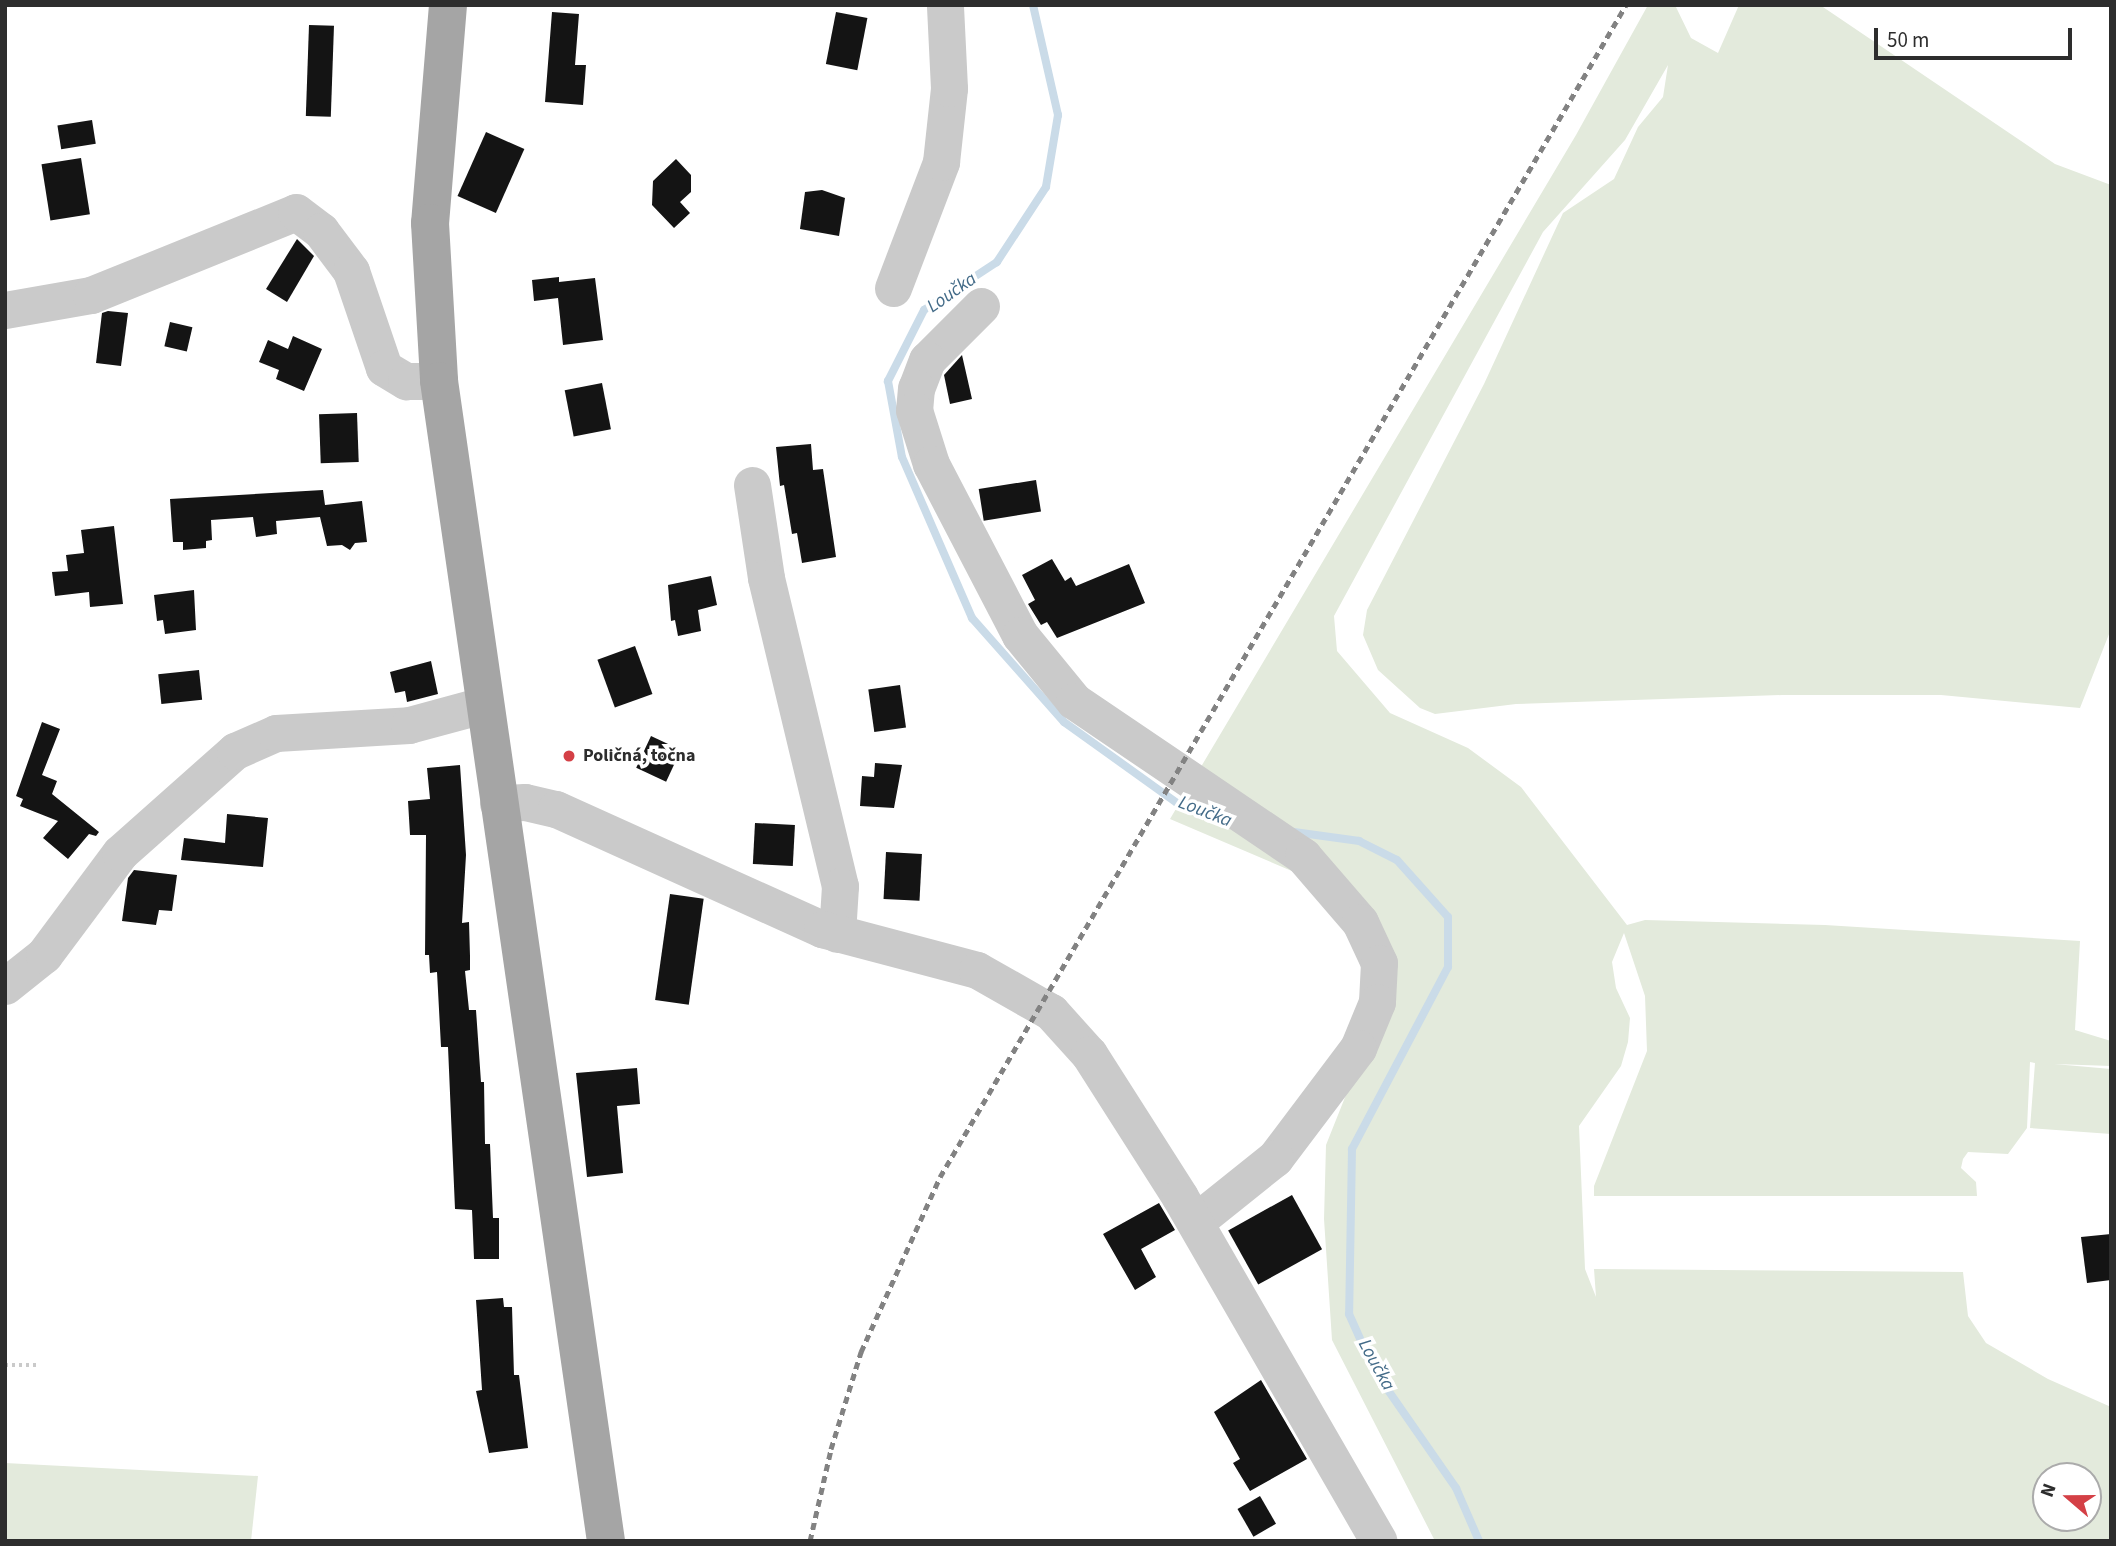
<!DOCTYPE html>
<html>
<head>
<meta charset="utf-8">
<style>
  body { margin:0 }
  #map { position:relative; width:2116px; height:1546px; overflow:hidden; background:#fff; font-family:"Source Sans 3",sans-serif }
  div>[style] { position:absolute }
  .green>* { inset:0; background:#e3eadc }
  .stream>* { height:8px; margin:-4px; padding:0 4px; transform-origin:4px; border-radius:4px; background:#cadbe8 }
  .building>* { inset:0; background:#141414; transform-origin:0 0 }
  .path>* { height:4.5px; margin-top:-2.25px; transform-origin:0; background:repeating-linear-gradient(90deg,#cacaca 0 3.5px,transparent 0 7px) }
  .minor>* { height:37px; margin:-18.5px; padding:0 18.5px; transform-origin:18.5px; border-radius:18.5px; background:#cacaca }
  .major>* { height:38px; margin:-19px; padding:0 19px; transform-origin:19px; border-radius:19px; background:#a5a5a5 }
  .rail>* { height:5px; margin-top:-2.5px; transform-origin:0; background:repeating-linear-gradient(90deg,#828282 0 7px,transparent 0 12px) }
  .dots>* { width:19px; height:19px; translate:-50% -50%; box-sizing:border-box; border:4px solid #fff; border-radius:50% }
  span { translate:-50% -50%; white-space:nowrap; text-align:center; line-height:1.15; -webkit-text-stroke:7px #fff; paint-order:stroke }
  .poi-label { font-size:18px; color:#2d2d2d; font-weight:700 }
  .left { translate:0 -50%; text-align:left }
  .water-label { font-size:19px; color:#436b88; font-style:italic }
  .frame { position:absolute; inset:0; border:7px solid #2d2d2d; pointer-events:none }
  .north { position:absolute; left:2032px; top:1462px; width:70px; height:70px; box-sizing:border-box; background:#fff; border:2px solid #ababab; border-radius:50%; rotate:290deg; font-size:19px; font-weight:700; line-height:28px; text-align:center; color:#2d2d2d }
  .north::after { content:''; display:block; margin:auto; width:24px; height:32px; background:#d44046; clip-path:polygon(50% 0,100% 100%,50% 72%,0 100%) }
  .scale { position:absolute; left:1874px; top:28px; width:198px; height:32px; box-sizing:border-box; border:4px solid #2d2d2d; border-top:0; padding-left:9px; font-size:21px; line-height:24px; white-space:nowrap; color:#2d2d2d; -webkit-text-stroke:5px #fff; paint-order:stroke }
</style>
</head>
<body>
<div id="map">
  <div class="green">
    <div style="clip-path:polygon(evenodd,1648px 5px,1675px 5px,1691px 38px,1718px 53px,1739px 5px,1820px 5px,2055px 164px,2111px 185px,2111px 629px,2080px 708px,1941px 695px,1782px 695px,1516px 704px,1435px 714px,1420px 708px,1378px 670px,1363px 635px,1367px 610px,1484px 384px,1563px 213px,1614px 179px,1638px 127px,1663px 97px,1668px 65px,1625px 140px,1543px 232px,1334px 616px,1337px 651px,1390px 713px,1468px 748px,1521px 787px,1627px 925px,1645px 920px,1825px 925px,2080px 941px,2075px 1030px,2111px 1041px,2111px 1066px,2054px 1064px,2111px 1069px,2111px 1134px,2030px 1128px,2035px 1063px,2030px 1062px,2027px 1128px,2008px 1154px,1968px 1152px,1963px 1159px,1961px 1168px,1976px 1182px,1977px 1196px,1594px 1196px,1594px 1186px,1647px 1051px,1645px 996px,1624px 933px,1612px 962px,1616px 988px,1630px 1018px,1628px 1042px,1621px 1066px,1579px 1126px,1585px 1269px,1596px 1297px,1594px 1269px,1963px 1272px,1968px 1316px,1986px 1343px,2048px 1379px,2111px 1407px,2111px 1541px,1435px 1541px,1332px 1340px,1324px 1219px,1326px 1145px,1385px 997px,1341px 892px,1170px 819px,1576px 135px,1648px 5px,2046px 1476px,2088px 1476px,2088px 1518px,2046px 1518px,2046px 1476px)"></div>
    <div style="clip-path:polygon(5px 1463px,258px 1476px,251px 1541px,5px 1541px)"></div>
  </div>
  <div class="stream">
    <div style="left:1033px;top:5px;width:113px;rotate:77.2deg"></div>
    <div style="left:1058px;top:115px;width:73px;rotate:99.5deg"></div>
    <div style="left:1046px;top:187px;width:90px;rotate:123.2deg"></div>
    <div style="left:997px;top:262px;width:87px;rotate:146.7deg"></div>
    <div style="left:924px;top:310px;width:80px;rotate:116.9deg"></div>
    <div style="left:888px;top:381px;width:77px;rotate:79.6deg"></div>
    <div style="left:902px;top:457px;width:176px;rotate:66.5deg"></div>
    <div style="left:972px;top:618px;width:139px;rotate:48.5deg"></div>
    <div style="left:1064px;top:722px;width:139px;rotate:35.6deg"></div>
    <div style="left:1177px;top:803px;width:46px;rotate:20.4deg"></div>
    <div style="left:1294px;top:832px;width:66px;rotate:7.9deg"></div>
    <div style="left:1359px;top:841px;width:42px;rotate:26.6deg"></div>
    <div style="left:1397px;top:860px;width:76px;rotate:48.2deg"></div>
    <div style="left:1448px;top:917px;width:50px;rotate:90deg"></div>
    <div style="left:1448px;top:967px;width:206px;rotate:117.8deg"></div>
    <div style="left:1352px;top:1149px;width:165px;rotate:91deg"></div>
    <div style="left:1349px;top:1314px;width:61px;rotate:65.9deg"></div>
    <div style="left:1374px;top:1370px;width:144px;rotate:55.2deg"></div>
    <div style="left:1456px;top:1488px;width:58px;rotate:66.5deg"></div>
  </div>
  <div class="building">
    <div style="clip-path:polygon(552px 12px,579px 14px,575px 65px,586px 65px,583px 105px,545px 102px)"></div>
    <div style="left:836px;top:12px;width:32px;height:53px;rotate:11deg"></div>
    <div style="left:309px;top:25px;width:25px;height:91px;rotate:2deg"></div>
    <div style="left:92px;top:120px;width:24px;height:35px;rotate:81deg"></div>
    <div style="left:486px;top:132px;width:42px;height:70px;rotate:24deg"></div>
    <div style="left:81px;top:158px;width:57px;height:40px;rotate:81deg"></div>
    <div style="clip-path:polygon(676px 159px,691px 175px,691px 192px,680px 202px,690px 213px,674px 228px,652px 205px,653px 181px)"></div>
    <div style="clip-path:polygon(822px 190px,845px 198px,839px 236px,800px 229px,805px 192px)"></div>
    <div style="clip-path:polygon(297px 239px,314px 256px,287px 302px,266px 289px)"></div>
    <div style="clip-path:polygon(559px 277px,559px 282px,595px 278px,603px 340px,563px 345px,558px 298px,534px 301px,532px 280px)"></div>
    <div style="clip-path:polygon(108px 311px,128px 313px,121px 366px,96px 363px,102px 313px)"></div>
    <div style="left:170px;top:322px;width:23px;height:25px;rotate:13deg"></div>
    <div style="clip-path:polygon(293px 336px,322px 349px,304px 391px,276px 379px,279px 370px,259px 362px,268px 340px,288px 349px)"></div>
    <div style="clip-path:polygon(962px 355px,972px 399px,950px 404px,944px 375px)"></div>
    <div style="left:602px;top:383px;width:47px;height:38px;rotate:79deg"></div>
    <div style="left:357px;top:413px;width:49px;height:38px;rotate:88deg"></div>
    <div style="clip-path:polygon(811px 444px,813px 470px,823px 469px,836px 557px,802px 563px,797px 533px,792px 534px,784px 485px,780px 486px,776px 447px)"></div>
    <div style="left:1036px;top:480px;width:32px;height:58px;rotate:81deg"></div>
    <div style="clip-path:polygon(323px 490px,325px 505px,362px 501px,367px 542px,355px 543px,350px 550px,342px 545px,327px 546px,320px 517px,276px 521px,277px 534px,256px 537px,253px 517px,211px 520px,212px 540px,206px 541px,206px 548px,183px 550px,183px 542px,173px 542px,170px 499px)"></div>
    <div style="clip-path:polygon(114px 526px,123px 604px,90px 607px,89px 592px,55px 596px,52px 572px,68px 571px,66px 555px,84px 553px,81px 530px)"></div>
    <div style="clip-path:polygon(1052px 559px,1065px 581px,1071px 577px,1076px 586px,1129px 564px,1145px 603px,1057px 638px,1047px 622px,1041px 625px,1028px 604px,1035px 600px,1022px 575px)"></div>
    <div style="clip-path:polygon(711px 576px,717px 605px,698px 610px,701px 631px,678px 636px,675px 620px,671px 621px,668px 585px)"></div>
    <div style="clip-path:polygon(194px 590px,196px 630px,165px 634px,163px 620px,157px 621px,154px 595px)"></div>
    <div style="left:635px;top:646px;width:51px;height:40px;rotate:70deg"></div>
    <div style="clip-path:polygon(431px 661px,438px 694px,407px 702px,405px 691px,395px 693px,390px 672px)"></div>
    <div style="left:199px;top:670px;width:30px;height:41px;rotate:84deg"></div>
    <div style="left:900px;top:685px;width:43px;height:32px;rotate:82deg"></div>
    <div style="clip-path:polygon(42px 722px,60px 729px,42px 775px,57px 781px,52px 794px,99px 832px,96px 836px,89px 834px,68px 859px,43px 838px,58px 821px,20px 806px,23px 799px,16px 796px)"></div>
    <div style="left:651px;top:736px;width:33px;height:35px;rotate:25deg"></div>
    <div style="clip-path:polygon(875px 763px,902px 765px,894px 808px,860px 806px,862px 776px,874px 777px)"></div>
    <div style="clip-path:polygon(460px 765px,466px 855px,462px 923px,469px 922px,470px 956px,470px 970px,465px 971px,469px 1010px,476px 1010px,481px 1082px,484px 1082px,485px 1144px,490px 1144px,493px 1218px,499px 1218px,499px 1259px,474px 1259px,472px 1210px,455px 1209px,448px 1047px,441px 1047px,437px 972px,430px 973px,429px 955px,425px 955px,426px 835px,410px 835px,408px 801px,430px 799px,427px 768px)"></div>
    <div style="clip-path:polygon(227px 814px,268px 818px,263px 867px,181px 860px,184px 838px,225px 843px)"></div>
    <div style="left:755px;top:823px;width:40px;height:41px;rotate:3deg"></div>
    <div style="left:886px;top:852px;width:36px;height:47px;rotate:3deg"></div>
    <div style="clip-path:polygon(134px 870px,177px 875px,172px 911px,159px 910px,156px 925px,122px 921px,128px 878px)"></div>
    <div style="left:670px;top:894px;width:34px;height:107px;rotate:8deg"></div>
    <div style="clip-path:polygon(637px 1068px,640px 1104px,617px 1106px,623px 1173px,587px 1177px,576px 1073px)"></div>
    <div style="left:1292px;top:1195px;width:62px;height:73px;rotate:61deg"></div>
    <div style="clip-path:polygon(1159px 1203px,1175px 1230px,1141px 1249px,1156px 1277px,1135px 1290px,1103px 1234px)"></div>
    <div style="clip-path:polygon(2111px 1234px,2111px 1280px,2087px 1283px,2081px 1237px)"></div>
    <div style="clip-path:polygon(503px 1298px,504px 1307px,512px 1307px,514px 1375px,519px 1375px,528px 1448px,489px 1453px,476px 1391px,482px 1390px,476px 1300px)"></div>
    <div style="clip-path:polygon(1261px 1380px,1307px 1459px,1250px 1491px,1233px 1463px,1240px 1459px,1214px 1412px)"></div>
    <div style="left:1260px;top:1496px;width:32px;height:26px;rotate:60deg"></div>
  </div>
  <div class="path">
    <div style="left:5px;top:1365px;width:35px"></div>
  </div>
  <div class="minor">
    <div style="left:893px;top:288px;width:135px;rotate:-69.1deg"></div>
    <div style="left:941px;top:162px;width:74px;rotate:-83.8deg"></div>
    <div style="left:949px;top:88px;width:83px;rotate:-92.8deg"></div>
    <div style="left:981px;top:306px;width:76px;rotate:135deg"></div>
    <div style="left:927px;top:360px;width:30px;rotate:111deg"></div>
    <div style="left:916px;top:388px;width:22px;rotate:95deg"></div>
    <div style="left:914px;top:410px;width:57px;rotate:72.5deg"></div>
    <div style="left:931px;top:464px;width:193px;rotate:62.5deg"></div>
    <div style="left:1020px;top:635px;width:85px;rotate:50.7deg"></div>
    <div style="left:1074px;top:701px;width:277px;rotate:34.1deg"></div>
    <div style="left:1303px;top:856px;width:87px;rotate:49.2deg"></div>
    <div style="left:1360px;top:922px;width:45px;rotate:65.1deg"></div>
    <div style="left:1379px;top:963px;width:39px;rotate:93deg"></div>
    <div style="left:1377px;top:1002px;width:50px;rotate:112.4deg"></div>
    <div style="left:1358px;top:1048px;width:138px;rotate:127deg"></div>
    <div style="left:1275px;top:1158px;width:102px;rotate:141.3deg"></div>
    <div style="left:5px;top:310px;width:87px;rotate:-9.9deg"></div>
    <div style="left:91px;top:295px;width:221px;rotate:-22deg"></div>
    <div style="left:296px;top:212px;width:31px;rotate:37deg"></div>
    <div style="left:321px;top:231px;width:50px;rotate:53.1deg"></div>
    <div style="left:351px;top:271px;width:102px;rotate:71.2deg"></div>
    <div style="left:384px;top:368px;width:26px;rotate:31deg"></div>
    <div style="left:406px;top:381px;width:33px"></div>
    <div style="left:752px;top:485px;width:94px;rotate:81.4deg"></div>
    <div style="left:766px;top:578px;width:317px;rotate:76.5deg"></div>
    <div style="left:840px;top:886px;width:48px;rotate:93.6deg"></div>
    <div style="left:498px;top:803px;width:27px;rotate:-2deg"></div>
    <div style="left:525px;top:802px;width:32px;rotate:13deg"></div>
    <div style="left:556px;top:809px;width:292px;rotate:24.3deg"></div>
    <div style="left:822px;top:929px;width:160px;rotate:14.8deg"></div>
    <div style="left:977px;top:970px;width:85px;rotate:29.6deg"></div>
    <div style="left:1051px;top:1012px;width:57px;rotate:47.9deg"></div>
    <div style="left:1089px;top:1054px;width:169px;rotate:57.5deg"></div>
    <div style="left:1180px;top:1197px;width:397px;rotate:60deg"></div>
    <div style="left:5px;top:986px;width:50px;rotate:-38.5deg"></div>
    <div style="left:44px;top:955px;width:127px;rotate:-53.3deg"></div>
    <div style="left:120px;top:853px;width:154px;rotate:-41.6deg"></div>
    <div style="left:235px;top:751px;width:45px;rotate:-23.7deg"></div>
    <div style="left:276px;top:733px;width:133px;rotate:-3.4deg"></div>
    <div style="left:409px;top:725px;width:77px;rotate:-15.1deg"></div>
  </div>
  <div class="major">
    <div style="left:448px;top:5px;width:219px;rotate:94.7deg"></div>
    <div style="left:430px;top:223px;width:158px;rotate:86.7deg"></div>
    <div style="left:439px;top:381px;width:1172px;rotate:81.81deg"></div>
  </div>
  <div class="rail">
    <div style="left:810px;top:1541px;width:94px;rotate:-77.1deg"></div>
    <div style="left:831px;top:1449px;width:102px;rotate:-72.8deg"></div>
    <div style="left:861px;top:1352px;width:192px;rotate:-65.7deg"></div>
    <div style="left:940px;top:1177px;width:1358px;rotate:-59.66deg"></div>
  </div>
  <div class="dots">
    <div style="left:569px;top:756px;background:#d44046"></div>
  </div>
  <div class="poi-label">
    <span class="left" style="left:583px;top:756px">Poličná, točna</span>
  </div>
  <div class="water-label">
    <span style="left:952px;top:293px;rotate:-35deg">Loučka</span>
    <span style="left:1205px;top:812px;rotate:21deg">Loučka</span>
    <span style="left:1376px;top:1365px;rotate:61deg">Loučka</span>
  </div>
  <div class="frame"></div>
  <div class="north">N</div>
  <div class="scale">50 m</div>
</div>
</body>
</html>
